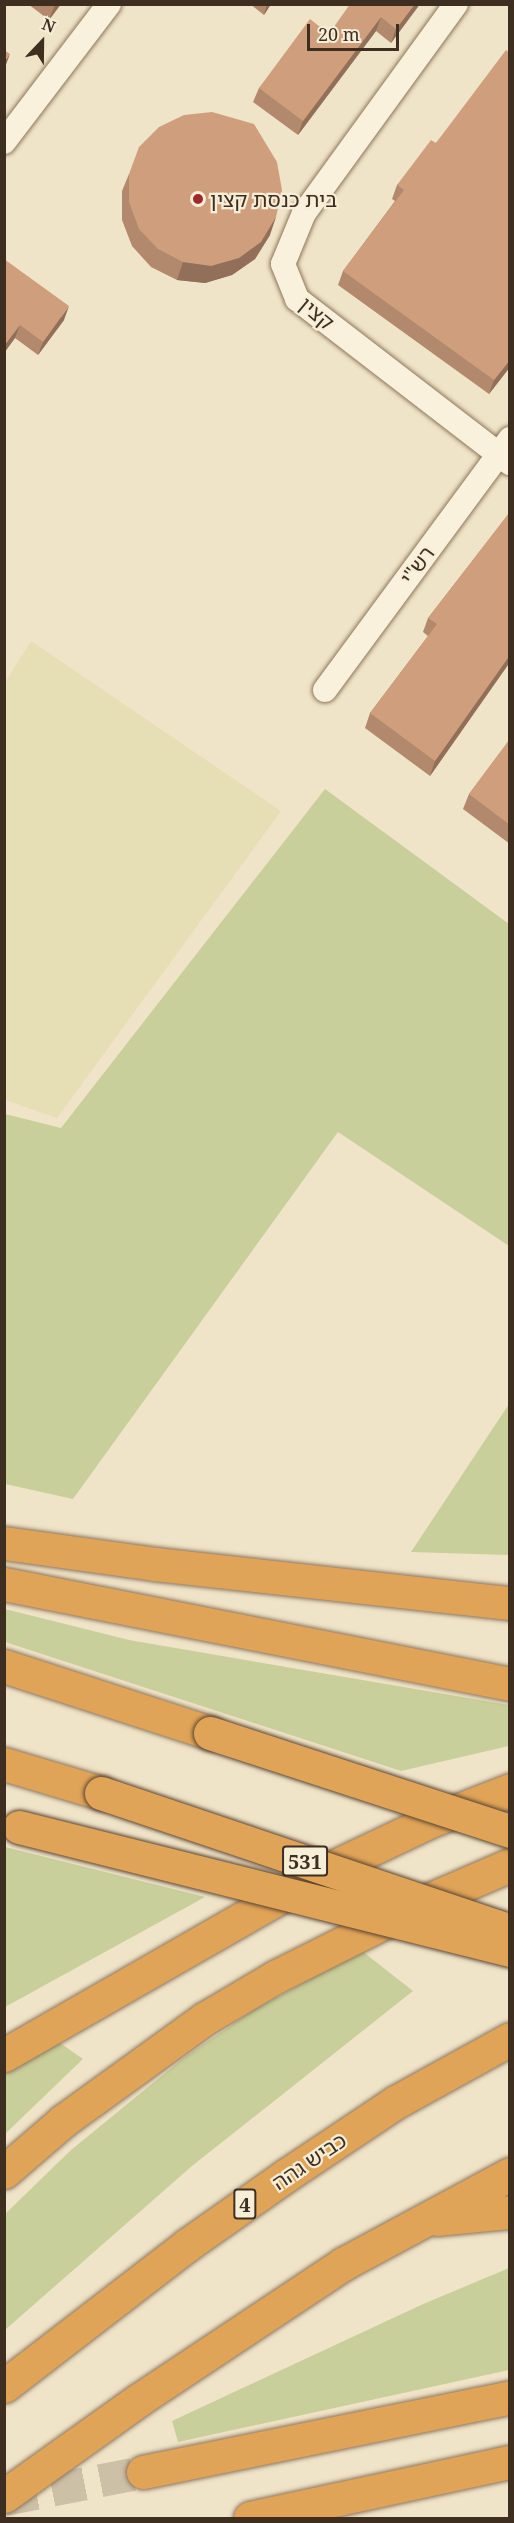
<!DOCTYPE html>
<html>
<head>
<meta charset="utf-8">
<style>
  body { margin:0 }
  #map { position:relative; width:514px; height:2523px; overflow:hidden; background:#f0e4c8; font-family:"Noto Serif","Noto Sans Hebrew",serif }
  div>[style] { position:absolute }
  .farmland>* { inset:0; background:#e6deb5 }
  .green>* { inset:0; background:#c9cf9b }
  .highway-tunnel>* { height:33px; margin-top:-16.5px; transform-origin:0; background:repeating-linear-gradient(90deg,#ccc0a6 0 33px,transparent 0 49px) }
  .roads { filter:drop-shadow(0 0 2px #8d765c) drop-shadow(0 0 2px #8d765c) }
  .street>* { height:24px; margin:-12px; padding:0 12px; transform-origin:12px; border-radius:12px; background:#faf1dc }
  .highway>* { height:33px; margin:-16.5px; padding:0 16.5px; transform-origin:16.5px; border-radius:16.5px; background:#e0a458 }
  .bridges { filter:drop-shadow(0 0 2px #5b4430) drop-shadow(0 0 2px #5b4430) }
  .highway-bridge>* { height:33px; margin:-16.5px; padding:0 16.5px; transform-origin:16.5px; border-radius:16.5px; background:#e0a458 }
  .wall>* { inset:0; background:#b2896c }
  .shaded-wall>* { inset:0; background:#916f58 }
  .building>* { inset:0; background:#cf9f7d }
  .dots>* { width:16px; height:16px; translate:-50% -50%; box-sizing:border-box; border:3px solid #f7eed8; border-radius:50% }
  span { translate:-50% -50%; white-space:nowrap; text-align:center; line-height:1.15; -webkit-text-stroke:4.5px #f7eed8; paint-order:stroke }
  .shield-label span { padding:2px 4px; background:#f7eed8; border:2px solid; border-radius:4px; -webkit-text-stroke-width:0 }
  .shield-label { font-size:20px; color:#3d2e20; font-weight:700 }
  .poi-label { font-size:21px; color:#3d2e20 }
  .left { translate:0 -50%; text-align:left }
  .street-label { font-size:21px; color:#3d2e20 }
  .frame { position:absolute; inset:0; border:6px solid #3d2e20; pointer-events:none }
  .north { position:absolute; left:12px; top:12px; width:60px; height:60px; -webkit-text-stroke:4px #f7eed8; paint-order:stroke; rotate:22deg; font-size:16px; font-weight:700; line-height:24px; text-align:center; color:#3d2e20 }
  .north::after { content:''; display:block; margin:auto; width:21px; height:27px; background:#3d2e20; clip-path:polygon(50% 0,100% 100%,50% 72%,0 100%) }
  .scale { position:absolute; left:307px; top:24px; width:92px; height:27px; box-sizing:border-box; border:3px solid #3d2e20; border-top:0; padding-left:8px; font-size:18px; line-height:21px; white-space:nowrap; color:#3d2e20; -webkit-text-stroke:4px #f7eed8; paint-order:stroke }
</style>
</head>
<body>
<div id="map">
  <div class="farmland">
    <div style="clip-path:polygon(31px 641px,281px 811px,57px 1118px,5px 1100px,5px 682px)"></div>
  </div>
  <div class="green">
    <div style="clip-path:polygon(325px 789px,509px 924px,509px 1246px,338px 1132px,73px 1499px,5px 1484px,5px 1114px,61px 1128px)"></div>
    <div style="clip-path:polygon(509px 1404px,509px 1555px,411px 1552px)"></div>
    <div style="clip-path:polygon(5px 1609px,129px 1640px,509px 1705px,509px 1746px,401px 1771px,5px 1642px)"></div>
    <div style="clip-path:polygon(4px 1847px,5px 1847px,205px 1897px,5px 2007px)"></div>
    <div style="clip-path:polygon(362px 1951px,413px 1991px,192px 2166px,5px 2330px,5px 2214px,71px 2150px,186px 2056px,254px 2010px)"></div>
    <div style="clip-path:polygon(50px 2036px,83px 2059px,5px 2134px,5px 2069px)"></div>
    <div style="clip-path:polygon(509px 2268px,509px 2370px,178px 2442px,172px 2421px,421px 2305px)"></div>
  </div>
  <div class="highway-tunnel">
    <div style="left:4px;top:2499px;width:142px;rotate:-11deg"></div>
  </div>
  <div class="roads">
    <div class="street">
      <div style="left:456px;top:4px;width:258px;rotate:126deg"></div>
      <div style="left:304px;top:213px;width:55px;rotate:112.4deg"></div>
      <div style="left:283px;top:264px;width:38px;rotate:68deg"></div>
      <div style="left:297px;top:299px;width:269px;rotate:37.6deg"></div>
      <div style="left:4px;top:142px;width:173px;rotate:-52.7deg"></div>
      <div style="left:325px;top:690px;width:312px;rotate:-53.6deg"></div>
    </div>
    <div class="highway">
      <div style="left:4px;top:1543px;width:152px;rotate:7.9deg"></div>
      <div style="left:155px;top:1564px;width:357px;rotate:6.3deg"></div>
      <div style="left:4px;top:1584px;width:516px;rotate:11.18deg"></div>
      <div style="left:4px;top:1666px;width:217px;rotate:18deg"></div>
      <div style="left:4px;top:1764px;width:101px;rotate:16.6deg"></div>
      <div style="left:4px;top:2055px;width:370px;rotate:-29.8deg"></div>
      <div style="left:325px;top:1871px;width:114px;rotate:-25.4deg"></div>
      <div style="left:428px;top:1822px;width:88px;rotate:-21.3deg"></div>
      <div style="left:4px;top:2172px;width:78px;rotate:-40.8deg"></div>
      <div style="left:63px;top:2121px;width:174px;rotate:-35.9deg"></div>
      <div style="left:204px;top:2019px;width:82px;rotate:-30.6deg"></div>
      <div style="left:275px;top:1977px;width:174px;rotate:-26.6deg"></div>
      <div style="left:431px;top:1899px;width:86px;rotate:-23.3deg"></div>
      <div style="left:437px;top:2219px;width:73px;rotate:-5.5deg"></div>
      <div style="left:4px;top:2386px;width:231px;rotate:-37.6deg"></div>
      <div style="left:187px;top:2245px;width:120px;rotate:-35.1deg"></div>
      <div style="left:285px;top:2176px;width:133px;rotate:-33.7deg"></div>
      <div style="left:396px;top:2102px;width:130px;rotate:-28.9deg"></div>
      <div style="left:143px;top:2472px;width:375px;rotate:-11.5deg"></div>
      <div style="left:4px;top:2496px;width:167px;rotate:-35.5deg"></div>
      <div style="left:140px;top:2399px;width:244px;rotate:-33.6deg"></div>
      <div style="left:343px;top:2264px;width:190px;rotate:-28.3deg"></div>
      <div style="left:250px;top:2518px;width:266px;rotate:-12.2deg"></div>
    </div>
  </div>
  <div class="bridges">
    <div class="highway-bridge">
      <div style="left:210px;top:1733px;width:316px;rotate:18.1deg"></div>
      <div style="left:101px;top:1793px;width:430px;rotate:18.6deg"></div>
      <div style="left:19px;top:1827px;width:506px;rotate:14.06deg"></div>
    </div>
  </div>
  <div class="wall">
    <div style="clip-path:polygon(28px 4px,61px 4px,49px 20px)"></div>
    <div style="clip-path:polygon(250px 4px,271px 4px,264px 15px)"></div>
    <div style="clip-path:polygon(420px 4px,391px 43px,376px 31px,298px 135px,253px 102px,259px 88px,329px 34px)"></div>
    <div style="clip-path:polygon(510px 53px,510px 367px,489px 394px,338px 285px,343px 271px,395px 201px,392px 199px,397px 185px,436px 143px)"></div>
    <div style="clip-path:polygon(129px 174px,270px 235px,255px 259px,232px 275px,205px 283px,177px 280px,151px 267px,132px 246px,122px 220px,122px 191px)"></div>
    <div style="clip-path:polygon(4px 259px,64px 320px,38px 355px,15px 338px,4px 353px)"></div>
    <div style="clip-path:polygon(510px 512px,510px 662px,430px 776px,365px 728px,370px 713px,428px 636px,423px 632px,428px 618px)"></div>
    <div style="clip-path:polygon(510px 739px,510px 844px,463px 809px,469px 794px)"></div>
  </div>
  <div class="shaded-wall">
    <div style="clip-path:polygon(56px 4px,61px 4px,49px 20px,54px 7px)"></div>
    <div style="clip-path:polygon(267px 4px,271px 4px,264px 15px)"></div>
    <div style="clip-path:polygon(415px 4px,420px 4px,391px 43px,396px 29px)"></div>
    <div style="clip-path:polygon(381px 17px,376px 31px,298px 135px,303px 121px)"></div>
    <div style="clip-path:polygon(10px 54px,4px 70px,4px 62px)"></div>
    <div style="clip-path:polygon(276px 217px,270px 235px,255px 259px,232px 275px,205px 283px,177px 280px,183px 262px)"></div>
    <div style="clip-path:polygon(69px 306px,64px 320px,38px 355px,43px 342px)"></div>
    <div style="clip-path:polygon(20px 325px,15px 338px,4px 353px,4px 346px)"></div>
    <div style="clip-path:polygon(510px 360px,510px 367px,489px 394px,494px 380px)"></div>
    <div style="clip-path:polygon(510px 655px,510px 662px,430px 776px,435px 761px)"></div>
  </div>
  <div class="building">
    <div style="clip-path:polygon(350px 4px,415px 4px,396px 29px,381px 17px,303px 121px,259px 88px,310px 19px,329px 34px)"></div>
    <div style="clip-path:polygon(4px 50px,10px 54px,4px 62px)"></div>
    <div style="clip-path:polygon(506px 50px,510px 53px,510px 360px,494px 380px,343px 271px,404px 190px,397px 185px,431px 140px,436px 143px)"></div>
    <div style="clip-path:polygon(212px 112px,254px 124px,277px 162px,282px 190px,276px 217px,261px 242px,239px 258px,211px 266px,183px 262px,158px 249px,139px 229px,129px 202px,129px 174px,139px 147px,159px 127px,184px 115px)"></div>
    <div style="clip-path:polygon(4px 259px,69px 306px,43px 342px,20px 325px,4px 346px)"></div>
    <div style="clip-path:polygon(510px 512px,510px 655px,435px 761px,370px 713px,437px 624px,428px 618px)"></div>
    <div style="clip-path:polygon(510px 739px,510px 825px,469px 794px)"></div>
  </div>
  <div class="dots">
    <div style="left:198px;top:199px;background:#9e2a2b"></div>
  </div>
  <div class="shield-label">
    <span style="left:305px;top:1861px">531</span>
    <span style="left:245px;top:2204px">4</span>
  </div>
  <div class="poi-label">
    <span class="left" style="left:210px;top:199px">בית כנסת קצין</span>
  </div>
  <div class="street-label">
    <span style="left:317px;top:313px;rotate:40deg">קצין</span>
    <span style="left:417px;top:565px;rotate:-54deg">רש"י</span>
    <span style="left:309px;top:2161px;rotate:-34deg">כביש גהה</span>
  </div>
  <div class="frame"></div>
  <div class="north">N</div>
  <div class="scale">20 m</div>
</div>
</body>
</html>
